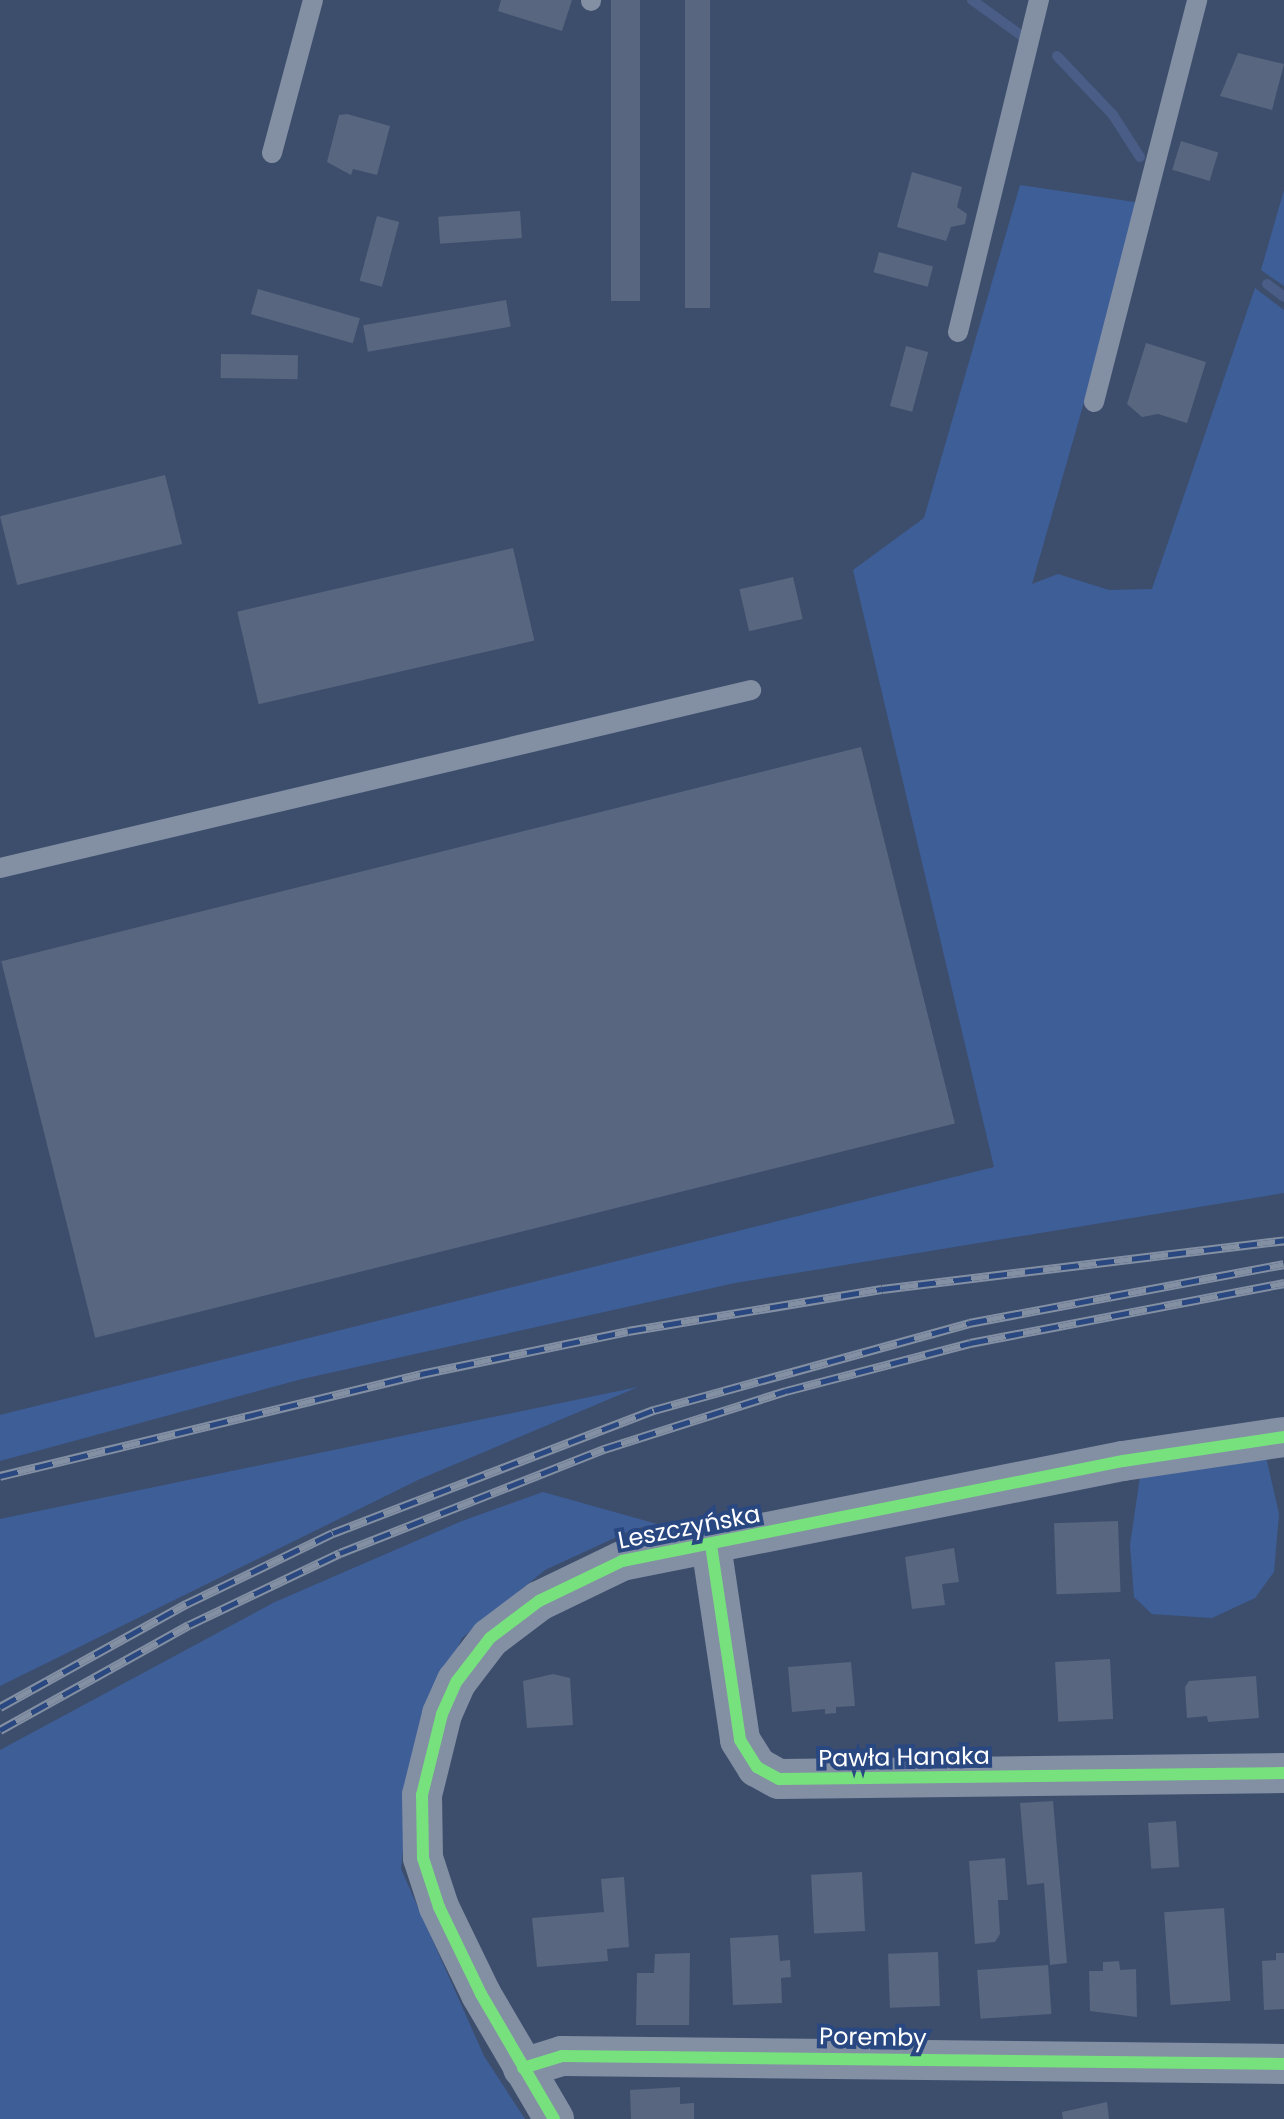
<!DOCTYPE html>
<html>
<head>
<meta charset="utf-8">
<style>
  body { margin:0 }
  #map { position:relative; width:1284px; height:2119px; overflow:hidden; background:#3d4e6d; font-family:Poppins,sans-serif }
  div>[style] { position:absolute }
  .green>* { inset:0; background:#3e5e98 }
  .stream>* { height:10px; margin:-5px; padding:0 5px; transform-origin:5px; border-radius:5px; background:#495d86 }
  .building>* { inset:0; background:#58667f; transform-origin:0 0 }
  .lane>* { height:20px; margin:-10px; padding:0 10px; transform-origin:10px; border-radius:10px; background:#838fa3 }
  .street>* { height:40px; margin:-20px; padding:0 20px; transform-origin:20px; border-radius:20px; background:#838fa3 }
  .rail>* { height:9px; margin-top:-4.5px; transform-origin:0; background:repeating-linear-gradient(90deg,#294881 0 18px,#838fa3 0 36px); box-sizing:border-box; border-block:2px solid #838fa3 }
  .cycleway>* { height:12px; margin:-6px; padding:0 6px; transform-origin:6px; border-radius:6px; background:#77e17e }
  span { translate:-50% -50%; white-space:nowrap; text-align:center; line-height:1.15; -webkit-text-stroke:8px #294881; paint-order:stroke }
  .street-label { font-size:24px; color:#fff }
</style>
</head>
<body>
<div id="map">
  <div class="green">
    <div style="clip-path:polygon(1020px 185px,1141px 203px,1032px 584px,1058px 574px,1109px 590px,1152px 589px,1255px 288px,1284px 310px,1284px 1193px,735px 1283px,302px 1379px,0 1461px,0 1415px,994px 1167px,853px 570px,924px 518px)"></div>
    <div style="clip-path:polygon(1284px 190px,1284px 286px,1261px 270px)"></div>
    <div style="clip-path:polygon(638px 1387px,420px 1479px,0 1686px,0 1519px)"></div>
    <div style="clip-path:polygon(1266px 1457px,1279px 1514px,1274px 1572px,1255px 1598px,1212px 1618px,1152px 1614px,1134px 1597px,1130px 1545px,1140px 1477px)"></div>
    <div style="clip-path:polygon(543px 1492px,657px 1524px,634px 1529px,545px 1570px,462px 1638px,414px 1745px,401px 1869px,484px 2056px,525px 2119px,0 2119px,0 1750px,275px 1602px,462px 1521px)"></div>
  </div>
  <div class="stream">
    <div style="left:972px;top:0;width:62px;rotate:35.8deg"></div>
    <div style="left:1057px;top:56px;width:81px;rotate:46.5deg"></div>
    <div style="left:1113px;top:115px;width:50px;rotate:57.3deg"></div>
    <div style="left:1267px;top:284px;width:21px;rotate:37deg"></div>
  </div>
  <div class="building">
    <div style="clip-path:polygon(501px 0,572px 0,562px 31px,498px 11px)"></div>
    <div style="left:611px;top:0;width:29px;height:301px"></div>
    <div style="left:685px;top:0;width:25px;height:308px"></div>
    <div style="clip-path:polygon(1238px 53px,1284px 64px,1272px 110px,1220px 96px)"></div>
    <div style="clip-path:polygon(347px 114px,390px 126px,377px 175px,353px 169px,351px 175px,327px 162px,339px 115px)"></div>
    <div style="left:1181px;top:141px;width:39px;height:30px;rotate:17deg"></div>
    <div style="clip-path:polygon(912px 172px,962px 187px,957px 207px,967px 214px,965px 224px,951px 227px,946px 241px,897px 227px)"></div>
    <div style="left:520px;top:211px;width:27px;height:82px;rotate:86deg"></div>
    <div style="left:377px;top:216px;width:23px;height:67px;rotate:15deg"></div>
    <div style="left:879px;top:252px;width:56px;height:21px;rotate:15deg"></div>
    <div style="left:258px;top:289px;width:106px;height:26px;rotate:16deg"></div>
    <div style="left:506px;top:300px;width:27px;height:145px;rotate:80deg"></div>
    <div style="clip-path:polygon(1146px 343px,1206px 362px,1187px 423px,1158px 414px,1142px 417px,1127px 404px)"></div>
    <div style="left:906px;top:346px;width:23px;height:62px;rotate:15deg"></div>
    <div style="left:221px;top:354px;width:77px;height:24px;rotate:1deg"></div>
    <div style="left:165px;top:475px;width:71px;height:170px;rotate:76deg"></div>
    <div style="left:513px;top:548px;width:95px;height:283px;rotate:77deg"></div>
    <div style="left:793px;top:577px;width:43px;height:55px;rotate:77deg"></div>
    <div style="left:861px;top:747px;width:388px;height:886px;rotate:76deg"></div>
    <div style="left:1118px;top:1521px;width:71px;height:64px;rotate:88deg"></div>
    <div style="clip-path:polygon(954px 1548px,959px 1582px,942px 1584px,945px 1605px,912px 1609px,905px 1557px)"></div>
    <div style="left:1110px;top:1659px;width:60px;height:55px;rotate:87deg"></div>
    <div style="clip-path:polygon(851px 1662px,855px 1706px,836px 1707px,836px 1713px,825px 1714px,825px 1709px,792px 1712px,788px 1667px)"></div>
    <div style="clip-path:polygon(553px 1674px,570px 1678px,573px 1725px,527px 1728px,523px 1681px)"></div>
    <div style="clip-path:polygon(1256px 1676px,1259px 1718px,1208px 1722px,1207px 1716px,1187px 1718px,1185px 1687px,1189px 1681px)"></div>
    <div style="clip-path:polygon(1053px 1801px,1067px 1963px,1050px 1965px,1044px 1883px,1027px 1885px,1020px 1803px)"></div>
    <div style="left:1176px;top:1821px;width:46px;height:28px;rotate:86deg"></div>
    <div style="clip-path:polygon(1005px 1858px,1008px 1900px,998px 1900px,1000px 1934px,995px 1942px,975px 1944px,969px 1861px)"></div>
    <div style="left:862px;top:1872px;width:59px;height:51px;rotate:87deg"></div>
    <div style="clip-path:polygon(624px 1877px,629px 1947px,607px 1949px,608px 1961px,537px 1967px,532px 1918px,604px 1912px,601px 1879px)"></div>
    <div style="left:1224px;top:1908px;width:93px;height:60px;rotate:86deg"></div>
    <div style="clip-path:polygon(778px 1935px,780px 1961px,790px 1960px,791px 1977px,781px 1978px,782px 2003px,733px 2005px,730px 1938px)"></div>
    <div style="left:938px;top:1952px;width:54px;height:50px;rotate:88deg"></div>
    <div style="clip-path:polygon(690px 1953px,689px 2025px,636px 2025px,637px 1973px,654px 1973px,655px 1954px)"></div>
    <div style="clip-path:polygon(1276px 1953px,1284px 1953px,1284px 2009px,1264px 2010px,1262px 1961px,1276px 1960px)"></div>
    <div style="clip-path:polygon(1119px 1961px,1120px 1970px,1136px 1969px,1137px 2017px,1090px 2011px,1089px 1971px,1103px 1971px,1103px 1962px)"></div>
    <div style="left:1048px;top:1965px;width:49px;height:71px;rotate:86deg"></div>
    <div style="clip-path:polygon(680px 2087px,680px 2104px,694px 2103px,694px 2119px,631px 2119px,630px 2090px)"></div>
    <div style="clip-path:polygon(1107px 2102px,1109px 2119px,1063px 2119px,1062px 2112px)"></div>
  </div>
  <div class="lane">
    <div style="left:591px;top:1px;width:1px;rotate:-90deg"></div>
    <div style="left:272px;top:153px;width:158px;rotate:-75deg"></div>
    <div style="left:958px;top:332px;width:342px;rotate:-76.3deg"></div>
    <div style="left:1094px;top:402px;width:415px;rotate:-75.6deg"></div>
    <div style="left:0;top:868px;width:772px;rotate:-13.33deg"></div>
  </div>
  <div class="street">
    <div style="left:711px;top:1545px;width:197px;rotate:81.5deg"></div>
    <div style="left:740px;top:1740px;width:32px;rotate:58deg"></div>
    <div style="left:757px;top:1767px;width:25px;rotate:29deg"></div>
    <div style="left:779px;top:1779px;width:505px;rotate:-0.68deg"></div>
    <div style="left:523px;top:2068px;width:41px;rotate:-17.1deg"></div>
    <div style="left:562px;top:2056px;width:722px;rotate:0.63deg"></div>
    <div style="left:554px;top:2119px;width:145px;rotate:-120.3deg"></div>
    <div style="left:481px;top:1994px;width:97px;rotate:-115.8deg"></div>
    <div style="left:439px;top:1907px;width:52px;rotate:-108.1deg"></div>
    <div style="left:423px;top:1858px;width:63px;rotate:-90.9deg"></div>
    <div style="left:422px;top:1795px;width:83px;rotate:-76.1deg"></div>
    <div style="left:442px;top:1714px;width:36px;rotate:-66deg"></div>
    <div style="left:457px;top:1681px;width:54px;rotate:-52.5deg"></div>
    <div style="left:490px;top:1638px;width:61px;rotate:-37.1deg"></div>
    <div style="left:539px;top:1601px;width:92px;rotate:-25.7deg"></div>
    <div style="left:622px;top:1561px;width:511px;rotate:-11.29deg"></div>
    <div style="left:1123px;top:1461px;width:163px;rotate:-8.5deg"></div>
  </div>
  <div class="rail">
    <div style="left:0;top:1476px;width:433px;rotate:-13.6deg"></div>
    <div style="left:421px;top:1374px;width:211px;rotate:-11.7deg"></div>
    <div style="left:628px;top:1331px;width:257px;rotate:-9.4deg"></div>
    <div style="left:882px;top:1289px;width:405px;rotate:-6.9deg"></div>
    <div style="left:0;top:1707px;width:213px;rotate:-29deg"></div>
    <div style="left:186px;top:1604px;width:163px;rotate:-25.8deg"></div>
    <div style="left:333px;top:1533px;width:344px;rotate:-21deg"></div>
    <div style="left:654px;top:1410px;width:327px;rotate:-15.4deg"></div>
    <div style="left:969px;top:1323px;width:320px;rotate:-10.6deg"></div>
    <div style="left:0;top:1730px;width:216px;rotate:-29.1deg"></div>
    <div style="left:189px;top:1625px;width:167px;rotate:-25.5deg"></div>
    <div style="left:340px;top:1553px;width:284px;rotate:-21.5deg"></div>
    <div style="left:604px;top:1449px;width:191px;rotate:-17.7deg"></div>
    <div style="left:786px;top:1391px;width:190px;rotate:-14.6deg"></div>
    <div style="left:970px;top:1343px;width:320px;rotate:-10.8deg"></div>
  </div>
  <div class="cycleway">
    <div style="left:711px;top:1545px;width:197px;rotate:81.5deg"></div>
    <div style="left:740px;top:1740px;width:32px;rotate:58deg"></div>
    <div style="left:757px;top:1767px;width:25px;rotate:29deg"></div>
    <div style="left:779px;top:1779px;width:505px;rotate:-0.68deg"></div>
    <div style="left:523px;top:2068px;width:41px;rotate:-17.1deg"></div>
    <div style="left:562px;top:2056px;width:722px;rotate:0.63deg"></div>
    <div style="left:554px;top:2119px;width:145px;rotate:-120.3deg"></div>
    <div style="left:481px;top:1994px;width:97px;rotate:-115.8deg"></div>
    <div style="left:439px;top:1907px;width:52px;rotate:-108.1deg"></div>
    <div style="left:423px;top:1858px;width:63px;rotate:-90.9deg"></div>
    <div style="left:422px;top:1795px;width:83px;rotate:-76.1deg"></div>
    <div style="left:442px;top:1714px;width:36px;rotate:-66deg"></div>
    <div style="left:457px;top:1681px;width:54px;rotate:-52.5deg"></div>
    <div style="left:490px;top:1638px;width:61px;rotate:-37.1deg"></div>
    <div style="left:539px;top:1601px;width:92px;rotate:-25.7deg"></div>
    <div style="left:622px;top:1561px;width:511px;rotate:-11.29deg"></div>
    <div style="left:1123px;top:1461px;width:163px;rotate:-8.5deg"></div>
  </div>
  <div class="street-label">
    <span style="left:689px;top:1527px;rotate:-11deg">Leszczyńska</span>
    <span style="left:904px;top:1757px;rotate:-1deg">Pawła Hanaka</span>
    <span style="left:873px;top:2037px;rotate:1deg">Poremby</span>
  </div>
</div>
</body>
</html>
